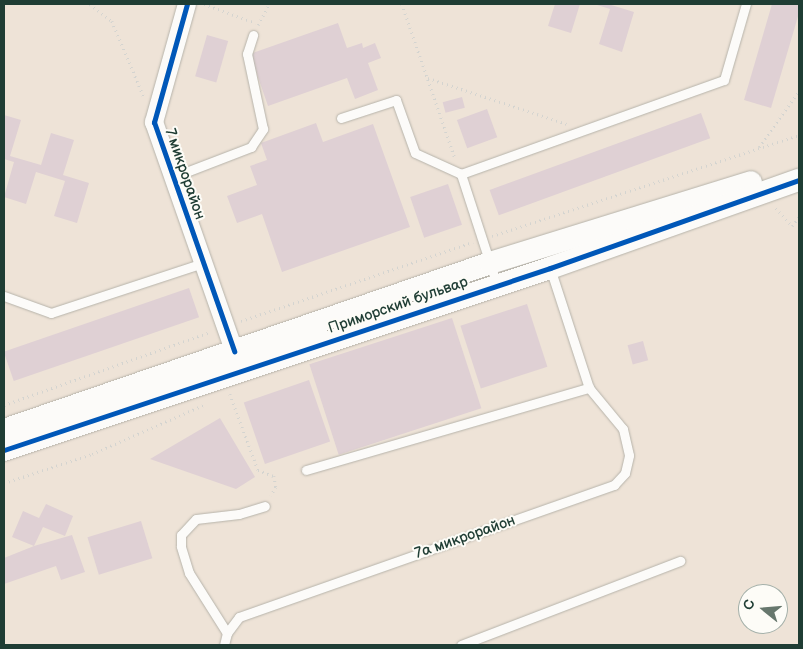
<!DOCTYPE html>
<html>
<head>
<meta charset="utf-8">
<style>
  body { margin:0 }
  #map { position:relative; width:803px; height:649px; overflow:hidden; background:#eee3d7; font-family:"Balsamiq Sans",sans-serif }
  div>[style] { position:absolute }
  .building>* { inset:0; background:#dfd0d4; transform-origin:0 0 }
  .path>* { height:2.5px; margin-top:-1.25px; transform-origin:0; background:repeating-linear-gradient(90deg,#d4d4d0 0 1px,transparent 0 5px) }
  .roads { filter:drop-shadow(0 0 1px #b6b3aa) drop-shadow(0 0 1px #b6b3aa) }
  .service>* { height:9px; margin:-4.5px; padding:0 4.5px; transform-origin:4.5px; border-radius:4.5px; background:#fcfbf9 }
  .minor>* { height:18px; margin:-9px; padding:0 9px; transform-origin:9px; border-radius:9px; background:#fcfbf9 }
  .tertiary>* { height:22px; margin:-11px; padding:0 11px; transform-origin:11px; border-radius:11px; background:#fcfbf9 }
  .cycleway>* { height:5px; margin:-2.5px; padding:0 2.5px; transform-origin:2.5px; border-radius:2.5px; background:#0057b8 }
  span { translate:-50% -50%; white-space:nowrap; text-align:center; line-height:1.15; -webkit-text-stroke:4px #fdfcf7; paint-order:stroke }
  .street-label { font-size:15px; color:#1f3d34 }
  .frame { position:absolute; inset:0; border:5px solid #1f3d34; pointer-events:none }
  .north { position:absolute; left:738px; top:584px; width:50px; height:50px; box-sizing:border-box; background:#fdfcf7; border:1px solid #a4b0a9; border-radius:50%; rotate:287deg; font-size:14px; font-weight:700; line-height:20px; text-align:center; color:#1f3d34 }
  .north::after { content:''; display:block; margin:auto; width:18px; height:22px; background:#67776d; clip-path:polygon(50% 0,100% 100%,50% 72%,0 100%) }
</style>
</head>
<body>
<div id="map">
  <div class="building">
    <div style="clip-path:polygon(555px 4px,580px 4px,571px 33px,548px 26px)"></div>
    <div style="clip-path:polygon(594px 4px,608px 4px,634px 12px,622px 52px,599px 44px,610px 9px)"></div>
    <div style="clip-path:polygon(772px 4px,799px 4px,799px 13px,771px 108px,744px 100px)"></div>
    <div style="clip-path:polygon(338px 23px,347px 48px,362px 43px,363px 48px,375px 43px,381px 58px,368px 63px,378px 90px,355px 99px,347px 78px,268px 106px,250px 54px)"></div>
    <div style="left:207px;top:35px;width:22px;height:43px;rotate:16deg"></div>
    <div style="left:462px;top:97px;width:11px;height:20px;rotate:75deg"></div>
    <div style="left:487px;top:109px;width:30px;height:32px;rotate:70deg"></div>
    <div style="left:701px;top:113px;width:27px;height:225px;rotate:70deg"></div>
    <div style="clip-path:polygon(4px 115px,21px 120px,10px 156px,41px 165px,51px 133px,74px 140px,63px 175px,89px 183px,77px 223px,54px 216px,65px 181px,36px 172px,26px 204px,4px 197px,14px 162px,4px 159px)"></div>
    <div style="clip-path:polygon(316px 123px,323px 142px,373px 124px,410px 227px,282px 272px,262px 214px,237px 223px,227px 196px,257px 185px,250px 166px,267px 160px,261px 143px)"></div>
    <div style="left:448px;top:184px;width:43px;height:40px;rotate:71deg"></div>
    <div style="left:189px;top:288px;width:31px;height:196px;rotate:71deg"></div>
    <div style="left:527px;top:304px;width:66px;height:70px;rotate:72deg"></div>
    <div style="left:452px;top:318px;width:95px;height:150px;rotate:72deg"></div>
    <div style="left:643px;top:341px;width:20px;height:16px;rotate:75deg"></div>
    <div style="left:309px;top:380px;width:65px;height:69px;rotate:71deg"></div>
    <div style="clip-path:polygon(220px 418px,255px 477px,236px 489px,150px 459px)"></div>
    <div style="clip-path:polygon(46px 504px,73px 516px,65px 536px,43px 527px,34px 546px,72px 535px,85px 572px,61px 580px,56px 566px,4px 584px,4px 558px,34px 546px,12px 537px,23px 511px,39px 518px)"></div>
    <div style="left:141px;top:521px;width:39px;height:56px;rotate:73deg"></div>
  </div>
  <div class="path">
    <div style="left:90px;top:4px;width:28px;rotate:38deg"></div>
    <div style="left:112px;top:21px;width:82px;rotate:67.2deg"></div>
    <div style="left:204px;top:4px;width:55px;rotate:20.1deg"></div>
    <div style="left:402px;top:4px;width:163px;rotate:71deg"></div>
    <div style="left:258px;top:25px;width:24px;rotate:-62deg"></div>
    <div style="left:428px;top:78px;width:146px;rotate:18.3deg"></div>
    <div style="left:759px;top:147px;width:69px;rotate:-54.5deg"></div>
    <div style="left:776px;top:208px;width:24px;rotate:48deg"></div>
    <div style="left:792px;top:226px;width:11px;rotate:-52deg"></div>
    <div style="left:492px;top:236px;width:323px;rotate:-18.2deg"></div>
    <div style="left:241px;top:321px;width:245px;rotate:-18.8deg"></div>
    <div style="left:230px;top:394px;width:81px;rotate:69.8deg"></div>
    <div style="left:258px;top:470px;width:17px;rotate:21deg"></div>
    <div style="left:274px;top:476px;width:11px;rotate:80deg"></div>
    <div style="left:276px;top:487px;width:10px;rotate:119deg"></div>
    <div style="left:4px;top:405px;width:219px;rotate:-19.5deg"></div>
    <div style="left:4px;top:483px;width:93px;rotate:-18.2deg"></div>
    <div style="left:92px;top:454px;width:124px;rotate:-23.7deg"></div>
  </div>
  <div class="roads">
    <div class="service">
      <div style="left:341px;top:118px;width:58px;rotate:-18.1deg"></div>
      <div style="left:396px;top:100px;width:56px;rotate:70.3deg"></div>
      <div style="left:415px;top:153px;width:51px;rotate:24.5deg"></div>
      <div style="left:173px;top:177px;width:84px;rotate:-21deg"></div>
      <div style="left:251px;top:147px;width:22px;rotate:-56deg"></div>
      <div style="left:263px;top:129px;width:77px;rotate:-102deg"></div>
      <div style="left:247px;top:54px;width:20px;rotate:-72deg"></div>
      <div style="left:497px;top:285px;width:117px;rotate:-108deg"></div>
      <div style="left:461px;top:174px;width:279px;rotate:-19.7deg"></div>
      <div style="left:724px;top:80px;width:79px;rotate:-73.9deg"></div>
      <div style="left:4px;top:296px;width:50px;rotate:19.9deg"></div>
      <div style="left:51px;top:313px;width:160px;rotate:-18.2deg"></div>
      <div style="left:306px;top:470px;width:295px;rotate:-16.2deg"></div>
      <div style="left:227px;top:633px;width:71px;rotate:-122.3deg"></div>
      <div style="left:189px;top:573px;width:28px;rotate:-107deg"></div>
      <div style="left:181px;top:546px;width:11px;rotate:-90deg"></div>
      <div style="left:181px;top:535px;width:22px;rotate:-47deg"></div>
      <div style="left:196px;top:519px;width:43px;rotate:-6.6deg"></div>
      <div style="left:239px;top:514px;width:27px;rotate:-17deg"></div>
      <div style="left:224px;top:645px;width:12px;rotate:-76deg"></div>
      <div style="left:227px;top:633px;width:20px;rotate:-53deg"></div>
      <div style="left:239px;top:617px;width:398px;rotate:-19.4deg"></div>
      <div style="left:614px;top:485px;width:16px;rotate:-47deg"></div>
      <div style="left:625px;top:473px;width:18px;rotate:-77deg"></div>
      <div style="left:629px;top:455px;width:27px;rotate:-103deg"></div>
      <div style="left:623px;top:429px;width:53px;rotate:-129.7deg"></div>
      <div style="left:589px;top:388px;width:126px;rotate:-108deg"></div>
      <div style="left:461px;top:645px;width:235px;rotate:-21deg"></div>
    </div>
    <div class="minor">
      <div style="left:187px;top:4px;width:123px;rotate:105.6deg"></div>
      <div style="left:154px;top:122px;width:243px;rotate:70.7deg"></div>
    </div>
    <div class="tertiary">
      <div style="left:4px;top:430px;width:514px;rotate:-18.96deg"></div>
      <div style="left:490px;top:263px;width:273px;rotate:-17.2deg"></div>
      <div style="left:4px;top:450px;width:576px;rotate:-18.43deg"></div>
      <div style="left:550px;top:268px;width:264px;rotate:-19.5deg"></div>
    </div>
  </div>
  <div class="cycleway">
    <div style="left:187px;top:4px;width:123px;rotate:105.6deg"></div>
    <div style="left:154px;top:122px;width:243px;rotate:70.7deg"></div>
    <div style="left:4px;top:450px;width:576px;rotate:-18.43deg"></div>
    <div style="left:550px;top:268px;width:264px;rotate:-19.5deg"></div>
  </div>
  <div class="street-label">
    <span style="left:185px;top:174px;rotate:71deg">7 микрорайон</span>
    <span style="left:398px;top:305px;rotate:-19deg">Приморский бульвар</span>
    <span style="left:465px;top:537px;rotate:-19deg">7а микрорайон</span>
  </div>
  <div class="frame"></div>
  <div class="north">С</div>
</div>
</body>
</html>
